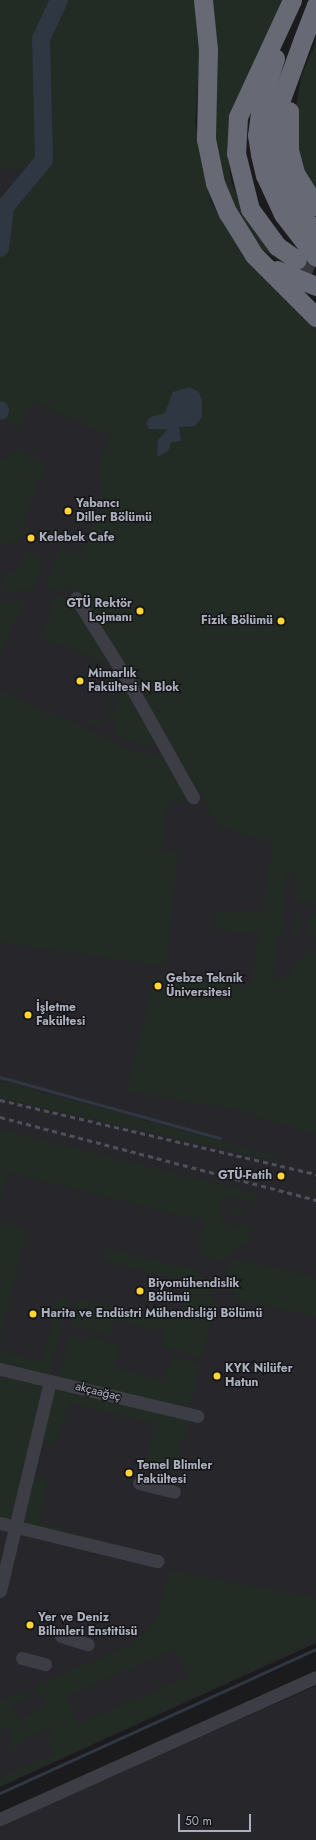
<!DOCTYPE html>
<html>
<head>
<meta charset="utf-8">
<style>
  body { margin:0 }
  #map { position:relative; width:316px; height:1840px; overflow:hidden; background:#1b1b1d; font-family:Jost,sans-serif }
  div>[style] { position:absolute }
  .built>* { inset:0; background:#27262b }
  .green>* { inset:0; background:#222c24 }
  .round { border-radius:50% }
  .water>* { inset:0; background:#2f3743 }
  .stream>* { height:3px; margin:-1.5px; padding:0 1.5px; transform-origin:1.5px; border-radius:1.5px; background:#2f3743 }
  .river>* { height:18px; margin:-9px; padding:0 9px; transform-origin:9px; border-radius:9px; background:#2f3743 }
  .highway-tunnel>* { height:19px; margin-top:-9.5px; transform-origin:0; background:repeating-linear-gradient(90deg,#38393d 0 19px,transparent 0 29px) }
  .minor>* { height:13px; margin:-6.5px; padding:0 6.5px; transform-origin:6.5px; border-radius:6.5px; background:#3d3d45 }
  .highway>* { height:19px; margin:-9.5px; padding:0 9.5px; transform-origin:9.5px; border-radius:9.5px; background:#676974 }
  .rail>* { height:3px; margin-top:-1.5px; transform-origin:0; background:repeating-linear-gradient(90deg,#4e4f58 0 5px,transparent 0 9px) }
  .highway-bridge>* { height:19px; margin:-9.5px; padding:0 9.5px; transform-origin:9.5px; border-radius:9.5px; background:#676974 }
  .dots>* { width:11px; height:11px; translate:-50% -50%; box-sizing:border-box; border:2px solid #161619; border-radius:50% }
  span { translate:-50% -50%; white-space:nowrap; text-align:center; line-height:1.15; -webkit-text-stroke:3px #161619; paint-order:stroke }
  .poi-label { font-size:12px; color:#acafbe; font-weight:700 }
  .left { translate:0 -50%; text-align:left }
  .right { translate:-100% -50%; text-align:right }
  .street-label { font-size:12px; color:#acafbe }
  .scale { position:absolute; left:178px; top:1814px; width:73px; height:18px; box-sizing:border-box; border:2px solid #acafbe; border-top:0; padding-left:5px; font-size:12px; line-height:14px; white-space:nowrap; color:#acafbe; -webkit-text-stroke:3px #161619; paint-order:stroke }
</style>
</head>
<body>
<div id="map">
  <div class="built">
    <div style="clip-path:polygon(0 0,197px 89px,195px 123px,211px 202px,225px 223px,316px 329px,316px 1643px,0 1787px)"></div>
    <div style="clip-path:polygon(316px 1686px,316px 1840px,0 1840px,0 1824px)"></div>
  </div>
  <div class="green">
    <div style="clip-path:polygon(0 0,196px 0,200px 55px,195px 123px,211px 202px,225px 223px,316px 329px,316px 902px,295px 901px,297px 875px,286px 873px,282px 936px,279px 936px,273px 983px,289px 975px,302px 955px,316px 950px,316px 1134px,233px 1109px,127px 1091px,154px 977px,251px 986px,259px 934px,213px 929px,215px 909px,262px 912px,272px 842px,219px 826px,97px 620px,67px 584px,64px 591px,46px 588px,66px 529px,70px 531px,63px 549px,80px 554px,103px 505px,98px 464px,110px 437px,34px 401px,21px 427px,0 418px,0 248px,5px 207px,36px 169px,0 169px)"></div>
    <div style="clip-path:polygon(213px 0,284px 0,228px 155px,231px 181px,246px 218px,256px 234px,290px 267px,263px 250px,250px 235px,222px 178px,213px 130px)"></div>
    <div style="clip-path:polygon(316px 42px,316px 193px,303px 172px,293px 125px,301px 77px)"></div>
    <div style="clip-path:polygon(17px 448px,47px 463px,27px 512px,22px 540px,0 544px,0 460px,8px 459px)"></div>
    <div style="clip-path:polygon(28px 551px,44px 556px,34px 590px,0 591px,4px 574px,13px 574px)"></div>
    <div style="clip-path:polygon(56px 596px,75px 600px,115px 667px,39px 636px)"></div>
    <div style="clip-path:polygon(0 601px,25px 601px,0 655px)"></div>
    <div style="clip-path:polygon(87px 663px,110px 673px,118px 672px,122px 679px,99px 727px,87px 722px,89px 716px,99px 720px,115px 685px,84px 669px)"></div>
    <div style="clip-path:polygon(125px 684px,161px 745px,141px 745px,115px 733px,116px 727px,112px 726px,113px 721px,109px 718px)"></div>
    <div style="clip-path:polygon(0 690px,140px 753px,164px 754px,192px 803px,168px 801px,161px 850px,178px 854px,166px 966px,0 942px)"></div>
    <div style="clip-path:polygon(316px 913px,316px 940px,308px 933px,309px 918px)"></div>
    <div style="clip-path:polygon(295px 914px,300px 914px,299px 937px,293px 936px)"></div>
    <div style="clip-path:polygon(0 1081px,84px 1104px,275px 1156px,274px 1160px,0 1098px)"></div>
    <div style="clip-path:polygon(0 1129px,256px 1193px,254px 1202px,234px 1197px,224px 1199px,221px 1209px,222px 1221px,231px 1228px,251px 1222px,248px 1234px,257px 1236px,220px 1261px,197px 1252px,204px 1221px,8px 1172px,0 1203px)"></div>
    <div class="round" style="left:230.5px;top:1205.5px;width:11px;height:11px"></div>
    <div style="clip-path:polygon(0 1222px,28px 1228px,0 1340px)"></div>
    <div style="clip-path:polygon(106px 1247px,195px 1270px,207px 1280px,214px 1303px,203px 1358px,161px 1347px,163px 1331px,114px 1320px,110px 1336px,70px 1325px,77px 1299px,179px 1322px,189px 1282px,103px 1261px)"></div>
    <div style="clip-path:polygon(236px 1259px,316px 1278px,316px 1316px,235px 1300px,226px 1269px)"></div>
    <div style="clip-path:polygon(59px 1296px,69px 1299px,50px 1376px,0 1364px,0 1351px,42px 1361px)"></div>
    <div style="clip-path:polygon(69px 1334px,120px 1345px,115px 1368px,164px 1381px,172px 1356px,201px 1363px,189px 1410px,58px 1379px)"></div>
    <div style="clip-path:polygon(0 1376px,43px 1386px,12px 1519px,0 1516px)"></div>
    <div style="clip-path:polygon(55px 1387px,189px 1419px,176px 1472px,146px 1465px,154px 1423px,69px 1402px,56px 1444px,41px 1441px)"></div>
    <div style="clip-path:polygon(32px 1477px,48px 1481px,38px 1522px,91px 1536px,90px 1541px,21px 1524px)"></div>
    <div style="clip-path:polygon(evenodd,170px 1570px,316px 1598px,316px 1640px,0 1786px,0 1778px,55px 1753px,46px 1736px,51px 1733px,47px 1727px,17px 1744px,11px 1753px,7px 1751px,12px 1731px,0 1728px,0 1701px,26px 1690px,30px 1697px,11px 1705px,20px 1720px,45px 1706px,35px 1685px,135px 1644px,133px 1640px,151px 1628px,157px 1616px,170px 1570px,175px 1649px,187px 1677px,78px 1724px,66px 1696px,175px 1649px)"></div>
  </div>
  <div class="water">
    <div style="clip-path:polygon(190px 387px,199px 392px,202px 401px,202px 417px,195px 426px,179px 427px,181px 441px,171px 442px,168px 451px,157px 457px,158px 440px,168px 429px,149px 429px,146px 423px,150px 417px,165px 413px,173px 392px)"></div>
  </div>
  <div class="stream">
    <div style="left:0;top:1077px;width:228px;rotate:15.5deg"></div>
    <div style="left:0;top:1793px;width:347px;rotate:-24.5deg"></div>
  </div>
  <div class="river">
    <div style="left:0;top:248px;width:41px;rotate:-83deg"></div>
    <div style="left:5px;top:207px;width:61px;rotate:-50.3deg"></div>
    <div style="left:44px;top:160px;width:121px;rotate:-91.4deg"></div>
    <div style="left:41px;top:39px;width:43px;rotate:-65.2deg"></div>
    <div style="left:0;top:410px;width:1px;rotate:90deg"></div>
  </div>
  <div class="highway-tunnel">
    <div style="left:297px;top:260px;width:21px;rotate:23deg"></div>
  </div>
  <div class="minor">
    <div style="left:76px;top:598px;width:92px;rotate:57.9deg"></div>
    <div style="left:125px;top:676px;width:139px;rotate:60.7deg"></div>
    <div style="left:0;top:1369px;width:203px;rotate:13.4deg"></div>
    <div style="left:139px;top:1483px;width:36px;rotate:14deg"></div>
    <div style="left:0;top:1523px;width:162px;rotate:13.6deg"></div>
    <div style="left:0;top:1591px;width:216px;rotate:-76.6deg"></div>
    <div style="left:61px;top:1636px;width:28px;rotate:17deg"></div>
    <div style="left:22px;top:1658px;width:24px;rotate:15deg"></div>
    <div style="left:0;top:1819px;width:346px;rotate:-24.2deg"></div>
  </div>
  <div class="highway">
    <div style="left:203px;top:0;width:49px;rotate:84.2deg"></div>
    <div style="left:208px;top:49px;width:90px;rotate:91.3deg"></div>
    <div style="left:206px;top:139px;width:45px;rotate:78.4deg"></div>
    <div style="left:215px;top:183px;width:33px;rotate:67deg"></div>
    <div style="left:228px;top:213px;width:49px;rotate:58.2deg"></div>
    <div style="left:254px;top:255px;width:88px;rotate:45deg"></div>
    <div style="left:292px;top:0;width:129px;rotate:114.8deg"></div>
    <div style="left:238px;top:117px;width:36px;rotate:93deg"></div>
    <div style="left:236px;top:153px;width:58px;rotate:76deg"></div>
    <div style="left:250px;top:209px;width:46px;rotate:53.9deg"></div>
    <div style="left:277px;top:246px;width:24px;rotate:35deg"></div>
    <div style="left:303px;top:39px;width:76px;rotate:110.1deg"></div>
    <div style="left:277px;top:110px;width:32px;rotate:95deg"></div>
    <div style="left:274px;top:142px;width:40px;rotate:78deg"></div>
    <div style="left:282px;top:181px;width:31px;rotate:63deg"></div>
    <div style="left:296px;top:209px;width:30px;rotate:49deg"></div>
    <div style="left:275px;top:58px;width:48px;rotate:106.9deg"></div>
    <div style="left:261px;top:104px;width:31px;rotate:97deg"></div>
    <div style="left:257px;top:135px;width:19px;rotate:81deg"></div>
    <div style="left:260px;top:154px;width:22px;rotate:77deg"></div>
    <div style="left:265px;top:175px;width:43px;rotate:65.2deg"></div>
    <div style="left:283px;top:214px;width:54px;rotate:52.5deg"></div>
    <div style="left:289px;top:111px;width:39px;rotate:90deg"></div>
    <div style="left:289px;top:150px;width:24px;rotate:75deg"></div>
    <div style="left:295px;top:173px;width:39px;rotate:58deg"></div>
    <div style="left:277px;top:270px;width:42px;rotate:22.3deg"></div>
  </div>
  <div class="rail">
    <div style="left:0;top:1100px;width:325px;rotate:13.2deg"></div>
    <div style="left:0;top:1117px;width:327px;rotate:14.7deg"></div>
  </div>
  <div class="highway-bridge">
    <div style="left:303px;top:39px;width:36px;rotate:-69deg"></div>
  </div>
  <div class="dots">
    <div style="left:68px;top:511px;background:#ffd631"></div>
    <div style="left:31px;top:538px;background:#ffd631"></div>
    <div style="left:140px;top:611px;background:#ffd631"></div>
    <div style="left:281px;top:621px;background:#ffd631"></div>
    <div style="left:80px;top:681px;background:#ffd631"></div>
    <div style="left:158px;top:986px;background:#ffd631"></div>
    <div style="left:28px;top:1015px;background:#ffd631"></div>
    <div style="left:281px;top:1176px;background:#ffd631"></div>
    <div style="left:140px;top:1291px;background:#ffd631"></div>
    <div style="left:33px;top:1314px;background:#ffd631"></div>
    <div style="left:217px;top:1376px;background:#ffd631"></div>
    <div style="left:129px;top:1473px;background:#ffd631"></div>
    <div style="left:30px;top:1625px;background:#ffd631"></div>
  </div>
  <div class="poi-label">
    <span class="left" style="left:76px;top:511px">Yabancı<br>Diller Bölümü</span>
    <span class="left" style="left:39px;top:538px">Kelebek Cafe</span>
    <span class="right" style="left:132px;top:611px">GTÜ Rektör<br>Lojmanı</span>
    <span class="right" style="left:273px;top:621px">Fizik Bölümü</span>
    <span class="left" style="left:88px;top:681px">Mimarlık<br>Fakültesi N Blok</span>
    <span class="left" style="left:166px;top:986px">Gebze Teknik<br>Üniversitesi</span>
    <span class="left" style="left:36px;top:1015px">İşletme<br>Fakültesi</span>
    <span class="right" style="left:272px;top:1176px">GTÜ-Fatih</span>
    <span class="left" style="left:148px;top:1291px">Biyomühendislik<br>Bölümü</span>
    <span class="left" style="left:41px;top:1314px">Harita ve Endüstri Mühendisliği Bölümü</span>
    <span class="left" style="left:225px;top:1376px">KYK Nilüfer<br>Hatun</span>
    <span class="left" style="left:137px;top:1473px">Temel Blimler<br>Fakültesi</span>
    <span class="left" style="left:38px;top:1625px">Yer ve Deniz<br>Bilimleri Enstitüsü</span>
  </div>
  <div class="street-label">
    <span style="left:98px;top:1392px;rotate:14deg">akçaağaç</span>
  </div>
  <div class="scale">50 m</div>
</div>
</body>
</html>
